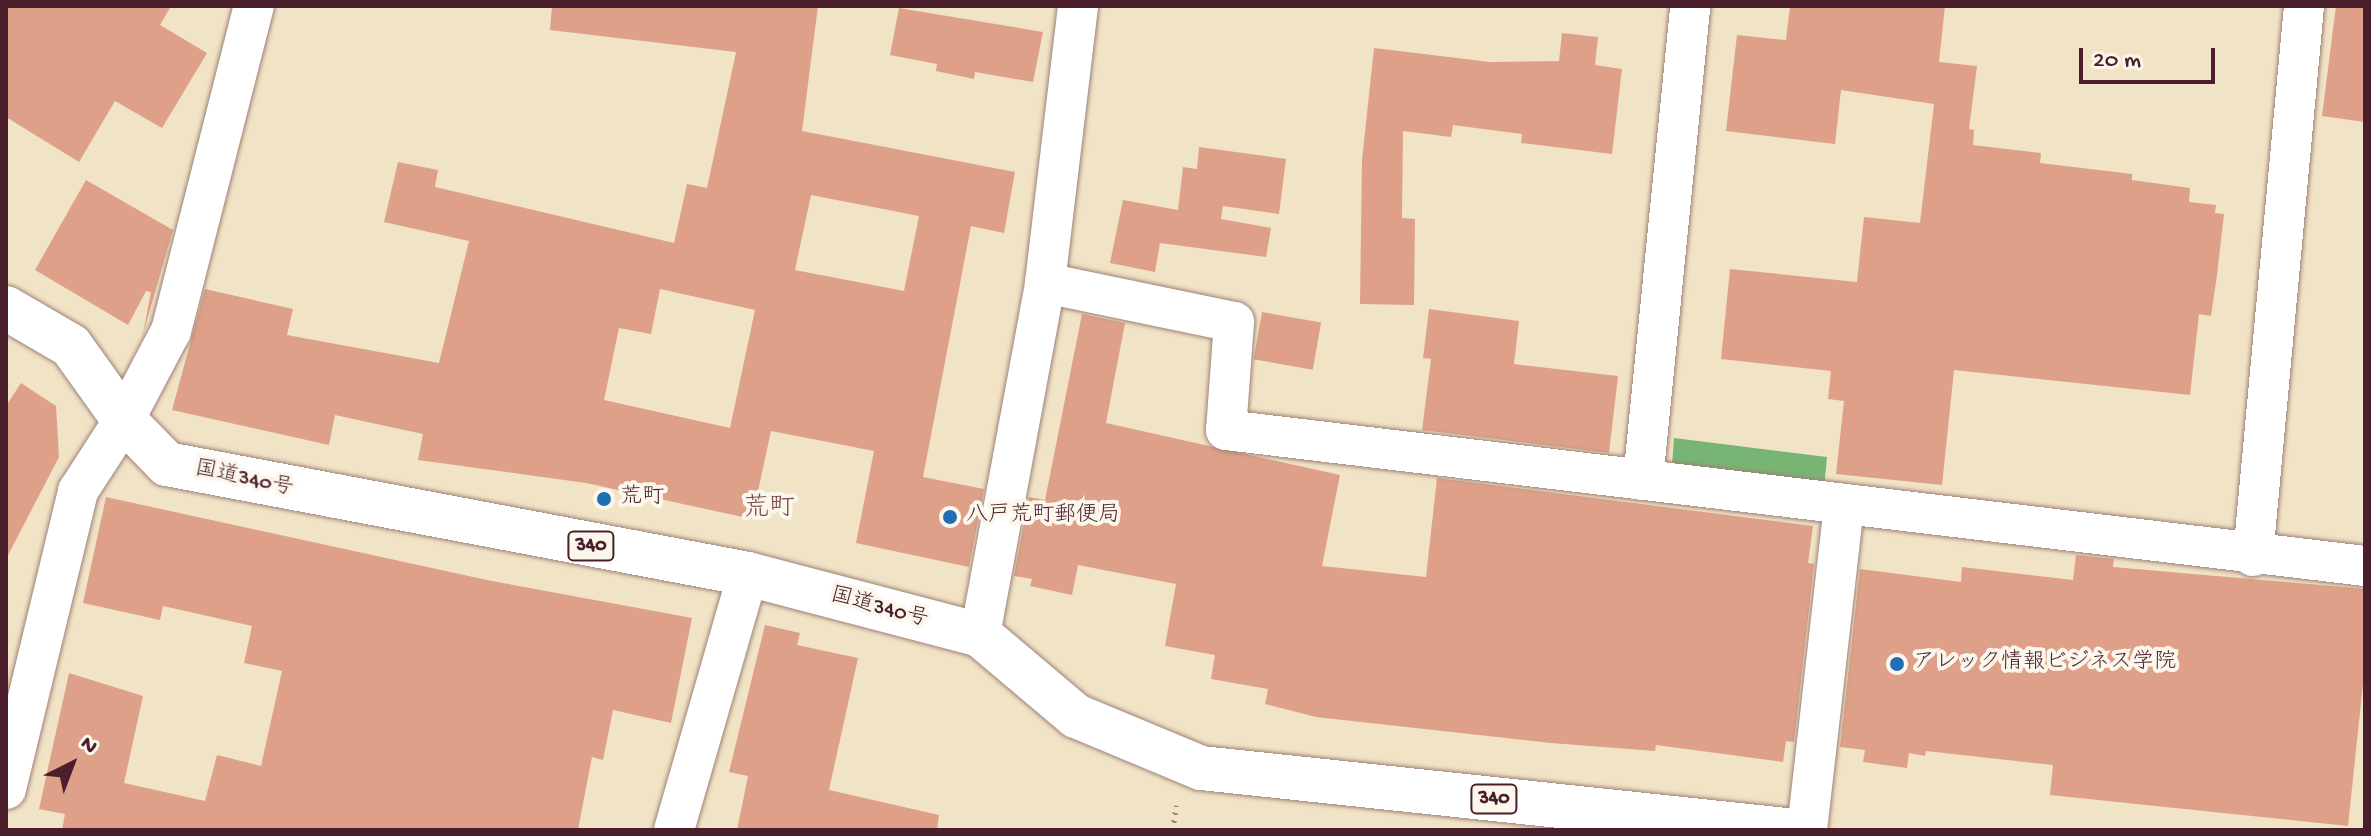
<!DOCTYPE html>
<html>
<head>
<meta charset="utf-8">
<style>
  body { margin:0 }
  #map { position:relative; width:2371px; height:836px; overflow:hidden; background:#f1e3c6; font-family:"Gochi Hand","Klee One",sans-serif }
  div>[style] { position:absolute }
  .forest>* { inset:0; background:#78b574 }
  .building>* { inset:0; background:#dea089; transform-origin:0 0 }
  .path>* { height:5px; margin-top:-2.5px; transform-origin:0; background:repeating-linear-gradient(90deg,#9e8178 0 2px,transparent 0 8px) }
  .roads { filter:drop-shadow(0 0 2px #9e8178) drop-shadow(0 0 2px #9e8178) }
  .street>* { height:40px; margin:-20px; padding:0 20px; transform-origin:20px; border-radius:20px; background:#fff }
  .highway>* { height:44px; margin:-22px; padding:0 22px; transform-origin:22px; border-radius:22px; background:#fff }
  .dots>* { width:22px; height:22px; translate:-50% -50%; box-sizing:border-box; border:4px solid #fbf7ec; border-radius:50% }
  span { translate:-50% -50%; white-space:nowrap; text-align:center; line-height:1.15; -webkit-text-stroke:8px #fbf7ec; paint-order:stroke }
  .shield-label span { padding:2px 6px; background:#fbf7ec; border:2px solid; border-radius:6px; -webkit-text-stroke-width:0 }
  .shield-label { font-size:20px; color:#4a1f2b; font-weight:700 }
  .street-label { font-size:22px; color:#4a1f2b }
  .poi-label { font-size:22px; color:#4a1f2b }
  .left { translate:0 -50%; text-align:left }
  .quarter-label { font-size:26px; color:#7e4c4c }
  .frame { position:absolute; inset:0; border:8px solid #4a1f2b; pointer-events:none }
  .north { position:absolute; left:32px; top:724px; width:80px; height:80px; -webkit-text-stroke:6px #fbf7ec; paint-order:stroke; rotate:42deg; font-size:22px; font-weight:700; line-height:32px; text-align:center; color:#4a1f2b }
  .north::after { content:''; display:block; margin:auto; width:28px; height:36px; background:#4a1f2b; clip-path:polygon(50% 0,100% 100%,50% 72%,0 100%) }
  .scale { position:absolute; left:2079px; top:48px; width:136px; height:36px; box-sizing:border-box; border:4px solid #4a1f2b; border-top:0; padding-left:10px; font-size:24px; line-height:28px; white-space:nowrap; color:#4a1f2b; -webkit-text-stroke:6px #fbf7ec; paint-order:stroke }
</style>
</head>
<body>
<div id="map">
  <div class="forest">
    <div style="clip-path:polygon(1674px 438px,1827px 457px,1824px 489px,1672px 465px)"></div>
  </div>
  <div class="building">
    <div style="clip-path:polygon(6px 6px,171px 6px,160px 25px,207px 53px,162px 128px,115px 101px,79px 162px,6px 117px)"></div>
    <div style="clip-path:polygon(evenodd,552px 6px,818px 6px,802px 131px,1015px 172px,1004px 233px,971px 226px,923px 477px,984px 489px,969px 567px,856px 543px,874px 451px,771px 431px,752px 519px,586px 483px,418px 460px,423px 434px,335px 415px,329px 445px,172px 410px,205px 289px,293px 309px,287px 335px,439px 363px,469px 241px,384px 222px,398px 162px,438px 170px,435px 187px,674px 243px,687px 184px,707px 188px,736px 52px,550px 30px,552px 6px,811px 195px,919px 216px,904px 291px,795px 270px,811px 195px,552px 6px,660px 289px,755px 310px,730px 428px,604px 400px,619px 328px,651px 334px,660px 289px)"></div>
    <div style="clip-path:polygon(1790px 6px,1945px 6px,1939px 62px,1977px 66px,1969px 129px,1974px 130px,1973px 145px,2041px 153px,2040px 163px,2132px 174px,2132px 180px,2190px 188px,2189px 202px,2216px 205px,2215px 213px,2224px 214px,2217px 275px,2211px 316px,2199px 314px,2190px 395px,1954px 370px,1942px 485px,1836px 474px,1844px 401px,1828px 399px,1831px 371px,1721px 359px,1730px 269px,1857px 282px,1864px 217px,1920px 223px,1934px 104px,1841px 90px,1835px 144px,1726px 131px,1737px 35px,1786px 40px)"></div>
    <div style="clip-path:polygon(2336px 6px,2365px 6px,2365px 122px,2322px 116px)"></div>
    <div style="clip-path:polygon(899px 8px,1043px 32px,1033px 82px,975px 72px,974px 79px,936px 71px,937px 64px,890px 55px)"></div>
    <div style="clip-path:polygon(1562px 33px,1598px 37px,1595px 65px,1622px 69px,1612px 154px,1521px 143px,1522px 134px,1453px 125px,1451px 137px,1403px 131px,1402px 218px,1415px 219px,1414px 305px,1360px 304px,1362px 160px,1374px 48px,1490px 62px,1559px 61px)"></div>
    <div style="clip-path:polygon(1199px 147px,1286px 159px,1279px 214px,1223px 206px,1221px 219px,1271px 228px,1266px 257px,1160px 243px,1155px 272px,1110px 263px,1123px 200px,1178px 210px,1183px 167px,1197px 169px)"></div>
    <div style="clip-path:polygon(86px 180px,173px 230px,143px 334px,151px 292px,146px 291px,128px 325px,35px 270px)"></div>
    <div style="clip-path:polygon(1429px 309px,1519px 321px,1514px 364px,1618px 376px,1609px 453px,1422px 430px,1431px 359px,1423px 358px)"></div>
    <div style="left:1262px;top:312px;width:60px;height:48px;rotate:10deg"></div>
    <div style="clip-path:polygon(1082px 314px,1125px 323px,1106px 423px,1340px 475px,1322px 566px,1426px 577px,1437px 478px,1813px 526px,1808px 563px,1814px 564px,1794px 742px,1786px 741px,1783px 762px,1656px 745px,1655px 751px,1551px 743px,1316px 717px,1265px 704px,1268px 689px,1211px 679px,1215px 655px,1165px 646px,1176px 584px,1078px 565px,1072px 595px,1030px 586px,1032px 579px,1014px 576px,1029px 497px,1045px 500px)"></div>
    <div style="clip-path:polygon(21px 383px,56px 406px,59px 457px,6px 559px,6px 406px)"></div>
    <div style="clip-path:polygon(106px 497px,487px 580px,692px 618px,671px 723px,613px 710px,603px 760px,592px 757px,578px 830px,62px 830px,65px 814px,39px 809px,69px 673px,143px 696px,124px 783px,205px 801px,217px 755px,261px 766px,282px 671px,244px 663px,252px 626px,163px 606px,160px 620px,83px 603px)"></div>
    <div style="clip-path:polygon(2076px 555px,2114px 559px,2113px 567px,2365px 589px,2365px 665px,2348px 826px,2050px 795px,2053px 765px,1926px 751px,1925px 756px,1909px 753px,1907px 768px,1863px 762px,1865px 750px,1840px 747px,1860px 569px,1961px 582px,1962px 567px,2073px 580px)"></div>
    <div style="clip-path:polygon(765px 625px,800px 633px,797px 645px,858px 658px,829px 790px,939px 815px,937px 830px,737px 830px,748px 776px,729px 772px)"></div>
  </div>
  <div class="path">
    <div style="left:1173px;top:830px;width:25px;rotate:-83deg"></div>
  </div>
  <div class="roads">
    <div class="street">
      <div style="left:1045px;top:283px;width:193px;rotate:11.7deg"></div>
      <div style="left:1234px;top:322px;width:108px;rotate:94.2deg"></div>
      <div style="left:1226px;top:430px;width:1147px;rotate:6.81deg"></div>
      <div style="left:1643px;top:480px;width:476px;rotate:-84.3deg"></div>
      <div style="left:2253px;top:556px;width:552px;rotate:-84.7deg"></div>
      <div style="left:980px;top:635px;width:358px;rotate:-79.5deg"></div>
      <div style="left:1045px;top:283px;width:279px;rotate:-83.2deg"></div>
      <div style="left:6px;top:789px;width:307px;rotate:-76.4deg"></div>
      <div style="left:78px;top:491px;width:85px;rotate:-57.1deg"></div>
      <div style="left:124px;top:420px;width:101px;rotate:-62.2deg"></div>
      <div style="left:171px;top:331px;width:335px;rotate:-75.7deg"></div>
      <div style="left:674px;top:830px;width:266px;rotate:-73.9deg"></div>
      <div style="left:1807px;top:830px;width:327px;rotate:-83.5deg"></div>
    </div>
    <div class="highway">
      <div style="left:6px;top:308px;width:75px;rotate:30.3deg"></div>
      <div style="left:71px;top:346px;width:91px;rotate:54.4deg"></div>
      <div style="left:124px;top:420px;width:62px;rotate:45.7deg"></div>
      <div style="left:167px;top:464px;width:591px;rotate:10.72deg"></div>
      <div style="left:748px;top:574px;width:240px;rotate:14.7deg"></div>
      <div style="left:980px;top:635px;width:126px;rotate:40.2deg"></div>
      <div style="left:1076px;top:716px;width:135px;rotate:22.6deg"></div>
      <div style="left:1201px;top:768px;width:588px;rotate:6.05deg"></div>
    </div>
  </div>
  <div class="dots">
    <div style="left:604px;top:499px;background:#1f6fb2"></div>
    <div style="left:950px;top:517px;background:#1f6fb2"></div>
    <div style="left:1897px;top:664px;background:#1f6fb2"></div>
  </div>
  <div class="shield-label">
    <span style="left:591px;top:546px">340</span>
    <span style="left:1494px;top:799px">340</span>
  </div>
  <div class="street-label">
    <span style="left:244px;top:480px;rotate:12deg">国道340号</span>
    <span style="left:879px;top:609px;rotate:15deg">国道340号</span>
  </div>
  <div class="poi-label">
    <span class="left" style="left:620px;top:499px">荒町</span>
    <span class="left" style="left:966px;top:517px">八戸荒町郵便局</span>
    <span class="left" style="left:1913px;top:664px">アレック情報ビジネス学院</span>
  </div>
  <div class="quarter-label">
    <span style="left:769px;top:510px">荒町</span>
  </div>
  <div class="frame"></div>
  <div class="north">N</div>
  <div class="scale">20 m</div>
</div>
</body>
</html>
